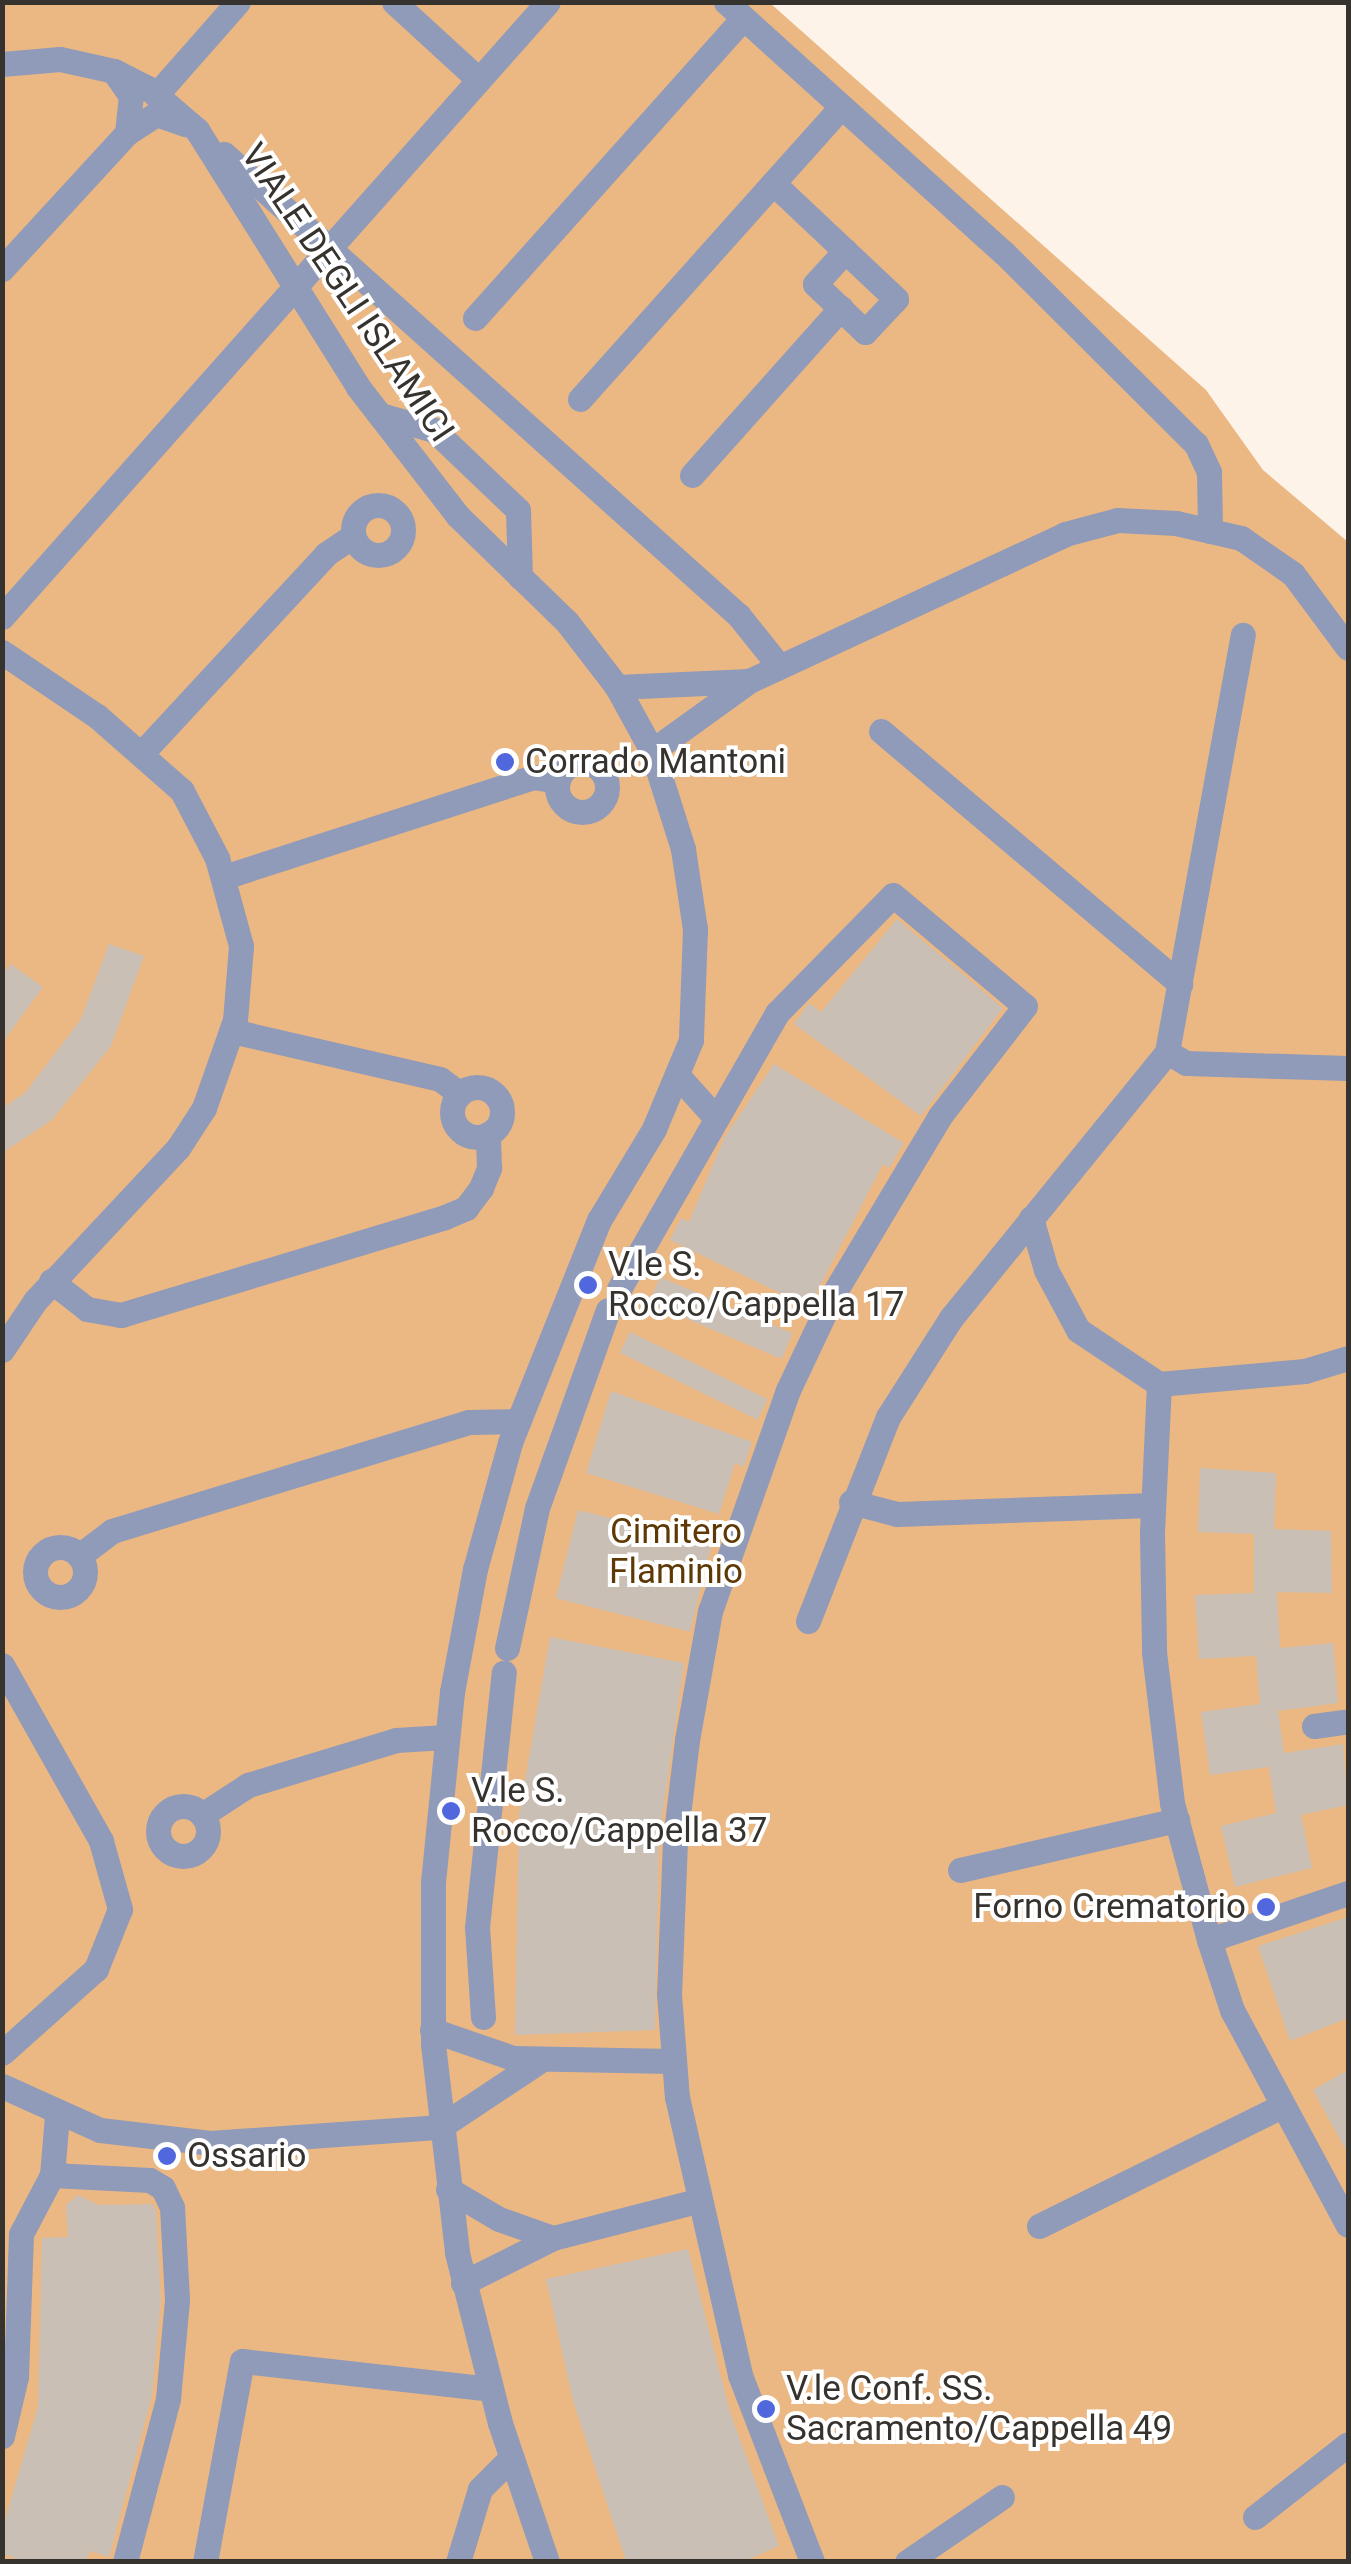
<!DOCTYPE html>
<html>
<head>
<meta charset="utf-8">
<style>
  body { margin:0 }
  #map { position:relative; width:1351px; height:2564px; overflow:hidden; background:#fef3e8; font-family:Roboto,sans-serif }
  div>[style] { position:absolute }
  .green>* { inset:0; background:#ebb883 }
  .building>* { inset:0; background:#cabfb5; transform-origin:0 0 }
  .minor>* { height:25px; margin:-12.5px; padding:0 12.5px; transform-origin:12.5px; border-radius:12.5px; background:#909ab9 }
  .minor>.ring { margin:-12.5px; padding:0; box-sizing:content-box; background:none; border:25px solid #909ab9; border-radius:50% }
  .dots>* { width:28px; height:28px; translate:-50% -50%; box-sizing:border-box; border:5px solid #fff; border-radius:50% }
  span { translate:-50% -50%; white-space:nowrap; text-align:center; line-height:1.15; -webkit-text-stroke:8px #fff; paint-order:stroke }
  .street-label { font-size:35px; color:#36322e }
  .poi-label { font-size:35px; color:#36322e }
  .left { translate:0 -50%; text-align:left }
  .right { translate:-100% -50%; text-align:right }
  .park-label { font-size:35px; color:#5f3905 }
  .frame { position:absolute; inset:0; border:5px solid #36322e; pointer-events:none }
</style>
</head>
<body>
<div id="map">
  <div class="green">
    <div style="clip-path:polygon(3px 3px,770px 3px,1206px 390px,1263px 470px,1348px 542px,1348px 2561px,3px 2562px)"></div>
  </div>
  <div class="building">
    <div style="clip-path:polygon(897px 919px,1003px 1008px,921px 1116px,794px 1024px,809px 1003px,821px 1012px)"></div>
    <div style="clip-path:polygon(109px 944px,144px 956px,111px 1046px,52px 1120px,2px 1153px,2px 1108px,25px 1093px,81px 1019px)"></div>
    <div style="clip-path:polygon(11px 964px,43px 987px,2px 1043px,2px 975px)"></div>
    <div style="clip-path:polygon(774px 1064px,904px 1143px,889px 1168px,883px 1164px,809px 1307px,670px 1240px,681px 1218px,689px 1222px,724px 1138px)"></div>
    <div style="left:660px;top:1277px;width:144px;height:28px;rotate:23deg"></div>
    <div style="left:630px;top:1332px;width:153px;height:23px;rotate:26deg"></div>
    <div style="clip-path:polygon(611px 1391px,752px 1442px,744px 1467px,735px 1463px,719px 1514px,586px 1473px)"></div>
    <div style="clip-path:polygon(1200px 1468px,1276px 1473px,1274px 1529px,1331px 1531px,1332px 1593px,1277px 1592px,1280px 1648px,1333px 1643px,1338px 1703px,1278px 1711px,1284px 1753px,1343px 1744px,1348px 1805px,1301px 1815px,1312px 1868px,1235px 1887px,1221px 1826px,1276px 1813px,1269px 1767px,1210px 1775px,1201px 1712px,1260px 1704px,1256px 1656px,1199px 1659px,1195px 1595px,1254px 1593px,1254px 1534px,1198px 1532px)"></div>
    <div style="left:578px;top:1510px;width:138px;height:91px;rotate:14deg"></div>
    <div style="clip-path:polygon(550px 1637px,684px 1663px,659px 1839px,655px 2030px,515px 2035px,519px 1815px)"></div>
    <div style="clip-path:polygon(1348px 1917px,1348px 2018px,1290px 2041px,1258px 1946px)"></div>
    <div style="clip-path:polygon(1348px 2070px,1348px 2154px,1313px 2090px)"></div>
    <div style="clip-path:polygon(78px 2195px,99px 2205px,152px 2204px,156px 2211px,161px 2300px,152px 2396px,109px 2557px,90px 2551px,86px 2562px,23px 2562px,2px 2553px,2px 2530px,38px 2407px,42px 2238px,68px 2237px,66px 2205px)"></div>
    <div style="clip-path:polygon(688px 2249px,730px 2412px,779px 2546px,742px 2562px,626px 2561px,573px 2401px,546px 2279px)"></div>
  </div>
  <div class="minor">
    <div style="left:394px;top:2px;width:115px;rotate:42.5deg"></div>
    <div style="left:726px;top:2px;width:373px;rotate:42.1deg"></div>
    <div style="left:1003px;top:252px;width:272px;rotate:44.9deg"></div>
    <div style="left:1196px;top:444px;width:31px;rotate:65deg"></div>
    <div style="left:1209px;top:472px;width:59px;rotate:89deg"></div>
    <div style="left:2px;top:64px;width:58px;rotate:-4.9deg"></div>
    <div style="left:60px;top:59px;width:55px;rotate:12.5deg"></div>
    <div style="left:114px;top:71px;width:38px;rotate:27deg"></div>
    <div style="left:148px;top:88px;width:65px;rotate:40.6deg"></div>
    <div style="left:197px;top:130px;width:303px;rotate:57.9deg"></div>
    <div style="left:358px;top:387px;width:163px;rotate:52.2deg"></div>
    <div style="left:458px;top:516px;width:152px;rotate:44.2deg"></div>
    <div style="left:567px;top:622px;width:82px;rotate:52.4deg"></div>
    <div style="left:617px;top:687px;width:73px;rotate:61.3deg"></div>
    <div style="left:652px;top:751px;width:103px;rotate:72.4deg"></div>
    <div style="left:683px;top:849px;width:81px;rotate:81.5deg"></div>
    <div style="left:695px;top:929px;width:111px;rotate:92.1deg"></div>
    <div style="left:691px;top:1040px;width:96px;rotate:112.6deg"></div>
    <div style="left:654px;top:1129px;width:106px;rotate:121.1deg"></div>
    <div style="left:599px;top:1220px;width:240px;rotate:111.8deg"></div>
    <div style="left:510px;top:1443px;width:131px;rotate:105.5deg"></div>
    <div style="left:475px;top:1569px;width:125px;rotate:100.6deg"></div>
    <div style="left:452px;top:1692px;width:191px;rotate:95.7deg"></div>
    <div style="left:433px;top:1882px;width:162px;rotate:90deg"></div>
    <div style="left:433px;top:2044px;width:210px;rotate:83.4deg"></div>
    <div style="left:457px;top:2253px;width:175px;rotate:75.8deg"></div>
    <div style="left:500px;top:2423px;width:147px;rotate:71.3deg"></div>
    <div style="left:156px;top:95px;width:124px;rotate:-48.6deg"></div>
    <div style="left:127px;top:133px;width:35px;rotate:-33deg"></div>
    <div style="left:156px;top:114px;width:31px;rotate:19deg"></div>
    <div style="left:224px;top:154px;width:692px;rotate:41.89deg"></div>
    <div style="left:739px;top:616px;width:64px;rotate:51.3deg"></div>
    <div style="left:773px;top:183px;width:169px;rotate:43.3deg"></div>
    <div style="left:896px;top:299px;width:45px;rotate:133.2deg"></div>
    <div style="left:865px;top:332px;width:69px;rotate:-136.2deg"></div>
    <div style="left:815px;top:284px;width:45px;rotate:-47.7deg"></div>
    <div style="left:2px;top:269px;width:185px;rotate:-47.4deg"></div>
    <div style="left:127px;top:133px;width:37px;rotate:-84deg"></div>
    <div style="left:131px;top:96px;width:28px;rotate:-125deg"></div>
    <div style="left:475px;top:318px;width:402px;rotate:-48.2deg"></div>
    <div style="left:580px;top:399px;width:392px;rotate:-48.2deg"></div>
    <div style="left:380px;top:415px;width:56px;rotate:15.5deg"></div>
    <div style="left:434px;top:430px;width:116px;rotate:43.6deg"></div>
    <div style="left:518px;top:510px;width:67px;rotate:88.3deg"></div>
    <div style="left:692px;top:475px;width:224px;rotate:-48.3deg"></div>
    <div class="ring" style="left:353px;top:505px;width:25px;height:25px"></div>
    <div style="left:2px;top:617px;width:822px;rotate:-48.4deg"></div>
    <div style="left:2px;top:652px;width:115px;rotate:34deg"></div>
    <div style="left:97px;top:716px;width:113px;rotate:41.4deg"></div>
    <div style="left:182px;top:791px;width:76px;rotate:62.4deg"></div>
    <div style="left:217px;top:858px;width:91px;rotate:74.7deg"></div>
    <div style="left:241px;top:946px;width:74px;rotate:94.6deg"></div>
    <div style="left:235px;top:1020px;width:93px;rotate:109.4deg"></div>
    <div style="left:204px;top:1108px;width:48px;rotate:123deg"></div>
    <div style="left:178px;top:1148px;width:209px;rotate:133.1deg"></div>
    <div style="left:35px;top:1301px;width:59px;rotate:124deg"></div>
    <div style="left:617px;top:687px;width:132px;rotate:-2.6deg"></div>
    <div style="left:881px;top:731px;width:392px;rotate:40.2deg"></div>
    <div style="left:652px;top:751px;width:120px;rotate:-35.8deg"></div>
    <div style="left:749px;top:681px;width:349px;rotate:-24.9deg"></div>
    <div style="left:1065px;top:534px;width:55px;rotate:-14.8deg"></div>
    <div style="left:1118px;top:520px;width:58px;rotate:3deg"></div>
    <div style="left:1176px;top:523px;width:67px;rotate:13deg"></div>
    <div style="left:1241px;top:538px;width:63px;rotate:34.7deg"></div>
    <div style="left:1293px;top:574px;width:92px;rotate:53.4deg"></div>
    <div style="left:141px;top:754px;width:272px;rotate:-47.2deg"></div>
    <div style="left:326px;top:554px;width:32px;rotate:-34deg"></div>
    <div class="ring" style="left:557px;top:762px;width:25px;height:25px"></div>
    <div style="left:224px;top:877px;width:325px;rotate:-17.9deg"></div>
    <div style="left:533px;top:777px;width:25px;rotate:9deg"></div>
    <div style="left:232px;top:1031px;width:213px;rotate:13deg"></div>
    <div style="left:440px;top:1079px;width:25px;rotate:37deg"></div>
    <div style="left:1167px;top:1052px;width:22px;rotate:30deg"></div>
    <div style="left:1186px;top:1063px;width:162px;rotate:1.8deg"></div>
    <div style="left:679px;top:1077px;width:54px;rotate:48deg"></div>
    <div class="ring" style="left:452px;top:1087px;width:25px;height:25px"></div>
    <div style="left:1031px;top:1218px;width:54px;rotate:73.9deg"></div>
    <div style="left:1046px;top:1270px;width:68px;rotate:61.9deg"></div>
    <div style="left:1078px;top:1330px;width:97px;rotate:33.7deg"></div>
    <div style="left:51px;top:1281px;width:46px;rotate:37.9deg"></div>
    <div style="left:87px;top:1309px;width:35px;rotate:10deg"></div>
    <div style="left:121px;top:1315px;width:338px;rotate:-16.8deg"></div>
    <div style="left:445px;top:1217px;width:23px;rotate:-23deg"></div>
    <div style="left:466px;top:1208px;width:25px;rotate:-53deg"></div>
    <div style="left:481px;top:1188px;width:22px;rotate:-68deg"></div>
    <div style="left:489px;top:1168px;width:34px;rotate:-92deg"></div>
    <div style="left:619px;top:1289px;width:318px;rotate:-60.2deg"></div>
    <div style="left:777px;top:1013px;width:165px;rotate:-45.5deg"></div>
    <div style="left:893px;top:895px;width:172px;rotate:40.1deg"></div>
    <div style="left:1025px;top:1006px;width:139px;rotate:127.7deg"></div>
    <div style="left:940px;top:1116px;width:209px;rotate:120.9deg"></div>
    <div style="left:833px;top:1295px;width:105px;rotate:115.3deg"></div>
    <div style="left:788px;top:1390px;width:234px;rotate:109.4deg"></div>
    <div style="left:710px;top:1611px;width:131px;rotate:100.1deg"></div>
    <div style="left:687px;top:1740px;width:101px;rotate:96.8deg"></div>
    <div style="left:675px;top:1840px;width:154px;rotate:92.2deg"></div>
    <div style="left:669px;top:1994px;width:103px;rotate:85.6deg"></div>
    <div style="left:677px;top:2097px;width:285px;rotate:77.2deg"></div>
    <div style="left:740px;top:2375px;width:200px;rotate:68.9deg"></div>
    <div style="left:1348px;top:1358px;width:45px;rotate:163.2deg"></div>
    <div style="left:1305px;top:1371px;width:147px;rotate:174.9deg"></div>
    <div style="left:1159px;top:1384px;width:148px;rotate:92.7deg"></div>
    <div style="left:1152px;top:1532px;width:120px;rotate:89deg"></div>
    <div style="left:1154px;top:1652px;width:152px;rotate:83.2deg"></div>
    <div style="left:1172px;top:1803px;width:142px;rotate:74.9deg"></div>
    <div style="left:1209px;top:1940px;width:74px;rotate:71.8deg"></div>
    <div style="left:1232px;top:2010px;width:244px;rotate:61.7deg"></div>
    <div style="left:851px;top:1502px;width:48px;rotate:14.6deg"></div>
    <div style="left:897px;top:1514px;width:256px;rotate:-2deg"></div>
    <div class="ring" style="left:35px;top:1547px;width:25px;height:25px"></div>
    <div style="left:79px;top:1556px;width:41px;rotate:-37.1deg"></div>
    <div style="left:112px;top:1531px;width:373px;rotate:-17deg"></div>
    <div style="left:469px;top:1422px;width:48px;rotate:-1.2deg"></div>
    <div style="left:808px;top:1621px;width:219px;rotate:-68.6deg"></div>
    <div style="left:888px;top:1417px;width:117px;rotate:-57.5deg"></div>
    <div style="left:951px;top:1318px;width:343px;rotate:-50.9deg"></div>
    <div style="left:1167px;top:1052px;width:424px;rotate:-79.7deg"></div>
    <div style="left:507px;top:1648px;width:143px;rotate:-77.9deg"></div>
    <div style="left:537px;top:1508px;width:210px;rotate:-70.3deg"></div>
    <div style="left:2px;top:1665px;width:202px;rotate:60.6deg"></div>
    <div style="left:101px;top:1841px;width:71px;rotate:74.4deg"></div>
    <div style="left:120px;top:1909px;width:65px;rotate:111.8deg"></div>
    <div style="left:96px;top:1969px;width:126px;rotate:138.2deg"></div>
    <div style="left:1314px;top:1726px;width:34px;rotate:-8deg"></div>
    <div class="ring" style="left:158px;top:1806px;width:25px;height:25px"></div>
    <div style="left:202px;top:1815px;width:55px;rotate:-33.1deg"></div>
    <div style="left:248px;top:1785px;width:155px;rotate:-16.9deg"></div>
    <div style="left:396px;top:1740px;width:50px;rotate:-3.4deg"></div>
    <div style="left:960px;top:1870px;width:223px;rotate:-13deg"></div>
    <div style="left:1209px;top:1940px;width:147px;rotate:-18.7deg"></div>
    <div style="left:483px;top:2017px;width:90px;rotate:-93.8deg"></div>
    <div style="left:477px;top:1927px;width:256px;rotate:-84deg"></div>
    <div style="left:432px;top:2030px;width:86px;rotate:19.1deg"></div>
    <div style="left:513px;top:2058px;width:159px;rotate:1.1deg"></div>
    <div style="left:2px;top:2086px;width:107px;rotate:24.2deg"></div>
    <div style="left:100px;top:2130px;width:111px;rotate:6.7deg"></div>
    <div style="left:210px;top:2143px;width:231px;rotate:-4deg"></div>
    <div style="left:440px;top:2127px;width:121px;rotate:-33.6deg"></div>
    <div style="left:52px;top:2175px;width:98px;rotate:2.9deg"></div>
    <div style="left:150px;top:2180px;width:15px;rotate:32deg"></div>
    <div style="left:163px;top:2188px;width:21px;rotate:65deg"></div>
    <div style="left:172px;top:2207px;width:93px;rotate:86.9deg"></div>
    <div style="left:177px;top:2300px;width:99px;rotate:95.2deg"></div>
    <div style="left:168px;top:2399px;width:169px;rotate:104.8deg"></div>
    <div style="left:448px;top:2189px;width:59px;rotate:30.5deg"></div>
    <div style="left:499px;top:2219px;width:57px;rotate:19.4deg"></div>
    <div style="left:1039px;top:2226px;width:269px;rotate:-26.3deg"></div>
    <div style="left:463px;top:2283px;width:101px;rotate:-26.6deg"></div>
    <div style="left:553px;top:2238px;width:149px;rotate:-14.4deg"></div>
    <div style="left:2px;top:2436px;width:61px;rotate:-76.7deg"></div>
    <div style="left:16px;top:2377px;width:143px;rotate:-88deg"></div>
    <div style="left:21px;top:2234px;width:67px;rotate:-62.3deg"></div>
    <div style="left:52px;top:2175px;width:59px;rotate:-85.2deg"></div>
    <div style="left:1255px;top:2517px;width:118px;rotate:-38.1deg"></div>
    <div style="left:205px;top:2562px;width:204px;rotate:-79.6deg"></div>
    <div style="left:242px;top:2361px;width:250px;rotate:6.4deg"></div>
    <div style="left:458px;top:2562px;width:76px;rotate:-73.2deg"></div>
    <div style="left:480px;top:2489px;width:44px;rotate:-45deg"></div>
    <div style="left:907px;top:2562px;width:115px;rotate:-34.4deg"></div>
  </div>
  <div class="dots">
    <div style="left:505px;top:762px;background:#5167dd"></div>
    <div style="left:588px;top:1285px;background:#5167dd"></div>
    <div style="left:451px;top:1811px;background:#5167dd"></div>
    <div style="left:1266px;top:1907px;background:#5167dd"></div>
    <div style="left:167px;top:2156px;background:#5167dd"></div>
    <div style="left:766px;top:2409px;background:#5167dd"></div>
  </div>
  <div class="street-label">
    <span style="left:347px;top:293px;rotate:56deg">VIALE DEGLI ISLAMICI</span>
  </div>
  <div class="poi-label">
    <span class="left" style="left:525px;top:762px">Corrado Mantoni</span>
    <span class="left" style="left:608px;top:1285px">V.le S.<br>Rocco/Cappella 17</span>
    <span class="left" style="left:471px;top:1811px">V.le S.<br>Rocco/Cappella 37</span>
    <span class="right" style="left:1246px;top:1907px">Forno Crematorio</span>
    <span class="left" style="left:187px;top:2156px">Ossario</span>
    <span class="left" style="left:786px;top:2409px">V.le Conf. SS.<br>Sacramento/Cappella 49</span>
  </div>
  <div class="park-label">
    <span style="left:676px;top:1552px">Cimitero<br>Flaminio</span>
  </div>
  <div class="frame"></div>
</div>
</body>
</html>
